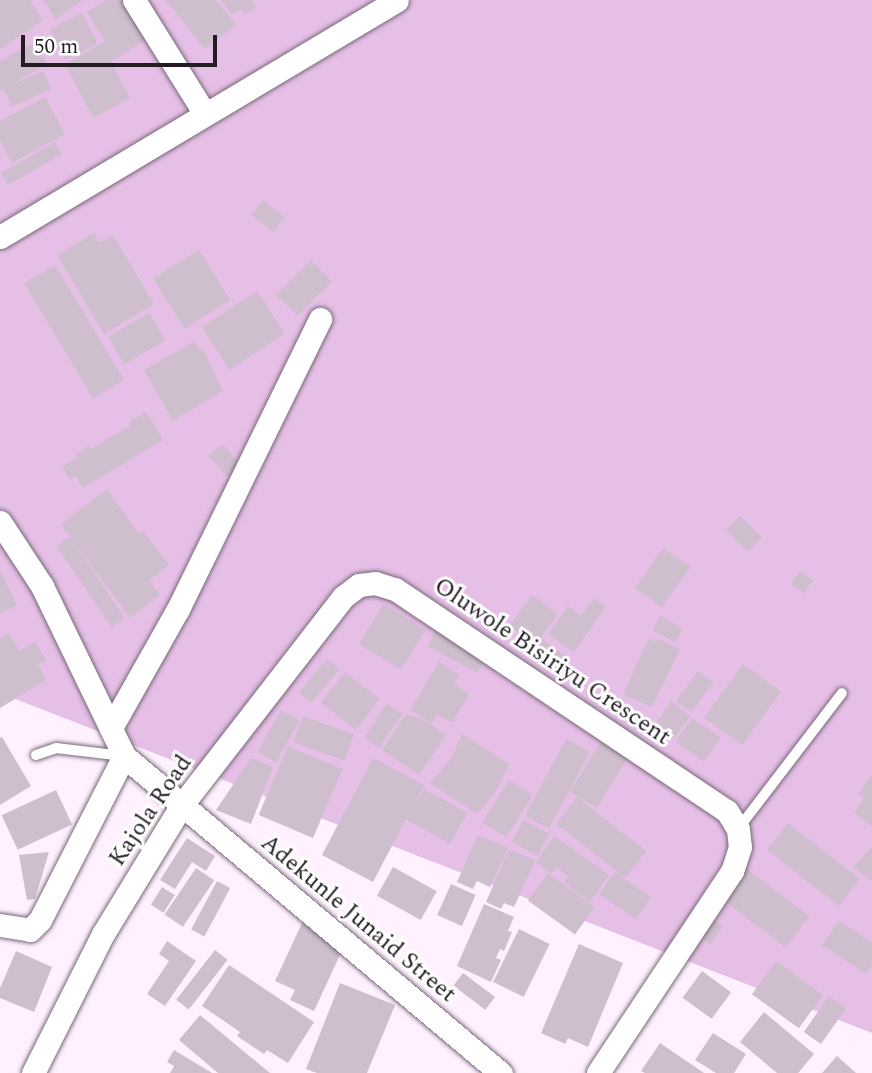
<!DOCTYPE html>
<html>
<head>
<meta charset="utf-8">
<style>
  body { margin:0 }
  #map { position:relative; width:872px; height:1073px; overflow:hidden; background:#fff1ff; font-family:Spectral,serif }
  div>[style] { position:absolute }
  .green>* { inset:0; background:#e6bfe7 }
  .building>* { inset:0; background:#cebece; transform-origin:0 0 }
  .roads { filter:drop-shadow(0 0 2px #786978) drop-shadow(0 0 2px #786978) }
  .service>* { height:10px; margin:-5px; padding:0 5px; transform-origin:5px; border-radius:5px; background:#fff }
  .minor>* { height:23px; margin:-11.5px; padding:0 11.5px; transform-origin:11.5px; border-radius:11.5px; background:#fff }
  span { translate:-50% -50%; white-space:nowrap; text-align:center; line-height:1.15; -webkit-text-stroke:6px #fff; paint-order:stroke }
  .street-label { font-size:24px; color:#231d23 }
  .scale { position:absolute; left:21px; top:35px; width:196px; height:32px; box-sizing:border-box; border:4px solid #231d23; border-top:0; padding-left:9px; font-size:21px; line-height:24px; white-space:nowrap; color:#231d23; -webkit-text-stroke:5px #fff; paint-order:stroke }
</style>
</head>
<body>
<div id="map">
  <div class="green">
    <div style="clip-path:polygon(0 0,872px 0,872px 1033px,0 693px)"></div>
  </div>
  <div class="building">
    <div style="clip-path:polygon(0 0,30px 0,43px 20px,0 49px)"></div>
    <div style="clip-path:polygon(43px 0,83px 0,56px 19px)"></div>
    <div style="clip-path:polygon(106px 0,123px 0,147px 39px,111px 62px,130px 98px,93px 118px,65px 64px,105px 41px,87px 12px)"></div>
    <div style="clip-path:polygon(166px 0,216px 0,236px 25px,205px 49px)"></div>
    <div style="clip-path:polygon(221px 0,251px 0,256px 7px,245px 15px,241px 9px,232px 15px)"></div>
    <div style="left:82px;top:13px;width:34px;height:36px;rotate:63deg"></div>
    <div style="clip-path:polygon(35px 42px,47px 64px,0 91px,0 61px)"></div>
    <div style="left:43px;top:71px;width:20px;height:43px;rotate:66deg"></div>
    <div style="clip-path:polygon(45px 97px,65px 134px,12px 163px,0 140px,0 121px)"></div>
    <div style="left:55px;top:142px;width:14px;height:62px;rotate:60deg"></div>
    <div style="left:263px;top:200px;width:28px;height:19px;rotate:38deg"></div>
    <div style="clip-path:polygon(94px 233px,100px 243px,113px 235px,154px 304px,104px 334px,57px 255px)"></div>
    <div style="left:199px;top:250px;width:59px;height:54px;rotate:58deg"></div>
    <div style="left:311px;top:260px;width:30px;height:49px;rotate:45deg"></div>
    <div style="left:55px;top:265px;width:134px;height:36px;rotate:59deg"></div>
    <div style="left:257px;top:291px;width:51px;height:66px;rotate:57deg"></div>
    <div style="left:149px;top:313px;width:32px;height:47px;rotate:60deg"></div>
    <div style="clip-path:polygon(195px 341px,200px 351px,203px 349px,223px 391px,173px 421px,144px 370px)"></div>
    <div style="clip-path:polygon(146px 412px,163px 440px,83px 488px,76px 476px,70px 480px,62px 466px,78px 457px,76px 454px,89px 446px,91px 449px,131px 425px,129px 422px)"></div>
    <div style="left:222px;top:444px;width:28px;height:18px;rotate:48deg"></div>
    <div style="clip-path:polygon(107px 489px,139px 534px,143px 531px,169px 565px,149px 580px,160px 595px,130px 618px,61px 524px)"></div>
    <div style="left:740px;top:516px;width:30px;height:20px;rotate:44deg"></div>
    <div style="left:70px;top:537px;width:98px;height:16px;rotate:56deg"></div>
    <div style="left:663px;top:548px;width:33px;height:49px;rotate:35deg"></div>
    <div style="clip-path:polygon(0 570px,17px 605px,0 613px)"></div>
    <div style="left:800px;top:571px;width:16px;height:16px;rotate:35deg"></div>
    <div style="left:532px;top:595px;width:32px;height:38px;rotate:36deg"></div>
    <div style="clip-path:polygon(594px 598px,606px 606px,574px 652px,548px 634px,568px 606px,581px 616px)"></div>
    <div style="left:384px;top:604px;width:49px;height:47px;rotate:32deg"></div>
    <div style="left:660px;top:616px;width:26px;height:16px;rotate:29deg"></div>
    <div style="left:438px;top:626px;width:57px;height:23px;rotate:28deg"></div>
    <div style="clip-path:polygon(9px 633px,19px 651px,35px 641px,46px 660px,38px 665px,46px 680px,0 708px,0 639px)"></div>
    <div style="clip-path:polygon(649px 638px,657px 642px,659px 639px,680px 649px,652px 707px,623px 694px)"></div>
    <div style="left:543px;top:640px;width:29px;height:14px;rotate:36deg"></div>
    <div style="left:327px;top:659px;width:16px;height:44px;rotate:40deg"></div>
    <div style="clip-path:polygon(439px 662px,459px 675px,454px 685px,469px 694px,452px 723px,437px 714px,432px 723px,410px 710px)"></div>
    <div style="left:743px;top:664px;width:47px;height:66px;rotate:36deg"></div>
    <div style="left:698px;top:671px;width:19px;height:37px;rotate:36deg"></div>
    <div style="left:345px;top:672px;width:44px;height:39px;rotate:38deg"></div>
    <div style="left:671px;top:702px;width:24px;height:29px;rotate:36deg"></div>
    <div style="left:387px;top:704px;width:18px;height:41px;rotate:34deg"></div>
    <div style="left:281px;top:710px;width:21px;height:48px;rotate:29deg"></div>
    <div style="clip-path:polygon(406px 714px,426px 721px,446px 735px,419px 775px,382px 750px)"></div>
    <div style="left:303px;top:716px;width:54px;height:28px;rotate:20deg"></div>
    <div style="left:692px;top:718px;width:35px;height:29px;rotate:35deg"></div>
    <div style="clip-path:polygon(462px 734px,509px 764px,497px 790px,477px 814px,430px 783px,451px 759px)"></div>
    <div style="clip-path:polygon(2px 737px,31px 786px,0 805px,0 738px)"></div>
    <div style="left:566px;top:739px;width:27px;height:87px;rotate:28deg"></div>
    <div style="left:603px;top:739px;width:31px;height:62px;rotate:32deg"></div>
    <div style="left:288px;top:746px;width:59px;height:75px;rotate:23deg"></div>
    <div style="clip-path:polygon(251px 758px,273px 767px,251px 824px,216px 810px)"></div>
    <div style="clip-path:polygon(373px 758px,424px 785px,409px 814px,424px 789px,467px 813px,450px 844px,406px 819px,373px 882px,322px 855px)"></div>
    <div style="clip-path:polygon(872px 775px,872px 826px,854px 813px,864px 799px,858px 794px)"></div>
    <div style="left:509px;top:780px;width:28px;height:50px;rotate:32deg"></div>
    <div style="left:56px;top:790px;width:38px;height:60px;rotate:65deg"></div>
    <div style="left:577px;top:797px;width:88px;height:34px;rotate:38deg"></div>
    <div style="left:524px;top:820px;width:29px;height:25px;rotate:29deg"></div>
    <div style="left:788px;top:823px;width:91px;height:34px;rotate:38deg"></div>
    <div style="clip-path:polygon(478px 835px,508px 848px,490px 887px,477px 881px,473px 889px,457px 882px)"></div>
    <div style="clip-path:polygon(554px 836px,609px 875px,590px 902px,564px 882px,568px 876px,556px 867px,551px 874px,536px 862px)"></div>
    <div style="clip-path:polygon(187px 838px,215px 856px,206px 871px,192px 862px,175px 889px,160px 880px)"></div>
    <div style="clip-path:polygon(872px 847px,872px 881px,853px 867px)"></div>
    <div style="clip-path:polygon(509px 849px,535px 860px,514px 907px,504px 903px,501px 909px,486px 902px)"></div>
    <div style="clip-path:polygon(49px 852px,35px 899px,27px 900px,19px 855px)"></div>
    <div style="left:743px;top:866px;width:83px;height:39px;rotate:37deg"></div>
    <div style="left:393px;top:867px;width:50px;height:33px;rotate:29deg"></div>
    <div style="left:196px;top:868px;width:22px;height:56px;rotate:34deg"></div>
    <div style="left:615px;top:872px;width:44px;height:27px;rotate:35deg"></div>
    <div style="left:548px;top:873px;width:58px;height:34px;rotate:36deg"></div>
    <div style="left:217px;top:881px;width:15px;height:55px;rotate:28deg"></div>
    <div style="left:451px;top:884px;width:27px;height:34px;rotate:24deg"></div>
    <div style="left:162px;top:887px;width:15px;height:21px;rotate:32deg"></div>
    <div style="clip-path:polygon(484px 904px,514px 917px,508px 931px,512px 932px,504px 951px,500px 949px,496px 958px,501px 960px,491px 982px,457px 966px)"></div>
    <div style="left:710px;top:917px;width:16px;height:22px;rotate:35deg"></div>
    <div style="clip-path:polygon(839px 921px,872px 943px,872px 965px,866px 974px,822px 945px)"></div>
    <div style="clip-path:polygon(302px 923px,345px 944px,314px 1011px,290px 1000px,295px 990px,275px 981px)"></div>
    <div style="left:519px;top:929px;width:34px;height:59px;rotate:26deg"></div>
    <div style="clip-path:polygon(167px 941px,196px 961px,165px 1006px,147px 994px,169px 961px,159px 954px)"></div>
    <div style="clip-path:polygon(579px 944px,623px 963px,588px 1047px,568px 1038px,565px 1044px,541px 1033px)"></div>
    <div style="left:215px;top:950px;width:16px;height:63px;rotate:38deg"></div>
    <div style="clip-path:polygon(16px 951px,52px 967px,34px 1012px,0 998px,0 988px)"></div>
    <div style="left:776px;top:961px;width:58px;height:41px;rotate:36deg"></div>
    <div style="clip-path:polygon(229px 965px,314px 1022px,288px 1063px,267px 1050px,264px 1054px,237px 1036px,240px 1032px,202px 1006px)"></div>
    <div style="left:702px;top:971px;width:36px;height:33px;rotate:36deg"></div>
    <div style="left:463px;top:973px;width:40px;height:16px;rotate:37deg"></div>
    <div style="clip-path:polygon(340px 983px,395px 1005px,367px 1073px,317px 1073px,306px 1069px)"></div>
    <div style="left:829px;top:996px;width:21px;height:44px;rotate:35deg"></div>
    <div style="clip-path:polygon(764px 1012px,814px 1054px,798px 1073px,777px 1073px,740px 1042px)"></div>
    <div style="clip-path:polygon(200px 1015px,270px 1073px,218px 1073px,179px 1040px)"></div>
    <div style="clip-path:polygon(713px 1033px,746px 1054px,734px 1073px,716px 1073px,695px 1060px)"></div>
    <div style="clip-path:polygon(660px 1043px,704px 1073px,645px 1073px,641px 1071px)"></div>
    <div style="clip-path:polygon(174px 1050px,212px 1073px,170px 1073px,174px 1066px,167px 1062px)"></div>
    <div style="clip-path:polygon(837px 1056px,856px 1073px,822px 1073px)"></div>
  </div>
  <div class="roads">
    <div class="service">
      <div style="left:36px;top:755px;width:21px;rotate:-19deg"></div>
      <div style="left:56px;top:748px;width:68px;rotate:6.7deg"></div>
      <div style="left:738px;top:829px;width:171px;rotate:-52.6deg"></div>
    </div>
    <div class="minor">
      <div style="left:134px;top:0;width:134px;rotate:58.1deg"></div>
      <div style="left:0;top:237px;width:462px;rotate:-30.8deg"></div>
      <div style="left:0;top:522px;width:77px;rotate:56.7deg"></div>
      <div style="left:42px;top:586px;width:189px;rotate:64.2deg"></div>
      <div style="left:124px;top:756px;width:493px;rotate:40.1deg"></div>
      <div style="left:112px;top:726px;width:134px;rotate:-60.6deg"></div>
      <div style="left:178px;top:609px;width:323px;rotate:-63.9deg"></div>
      <div style="left:0;top:925px;width:30px;rotate:9deg"></div>
      <div style="left:30px;top:930px;width:14px;rotate:-45deg"></div>
      <div style="left:40px;top:920px;width:184px;rotate:-62.9deg"></div>
      <div style="left:33px;top:1073px;width:156px;rotate:-63.3deg"></div>
      <div style="left:103px;top:934px;width:150px;rotate:-58.6deg"></div>
      <div style="left:181px;top:806px;width:264px;rotate:-52.2deg"></div>
      <div style="left:343px;top:597px;width:20px;rotate:-37deg"></div>
      <div style="left:359px;top:585px;width:16px;rotate:-7deg"></div>
      <div style="left:375px;top:583px;width:21px;rotate:17deg"></div>
      <div style="left:395px;top:589px;width:399px;rotate:33.8deg"></div>
      <div style="left:727px;top:811px;width:21px;rotate:59deg"></div>
      <div style="left:738px;top:829px;width:18px;rotate:84deg"></div>
      <div style="left:740px;top:847px;width:25px;rotate:108deg"></div>
      <div style="left:732px;top:871px;width:242px;rotate:123.6deg"></div>
    </div>
  </div>
  <div class="street-label">
    <span style="left:552px;top:662px;rotate:34deg">Oluwole Bisiriyu Crescent</span>
    <span style="left:151px;top:811px;rotate:-56deg">Kajola Road</span>
    <span style="left:358px;top:919px;rotate:40deg">Adekunle Junaid Street</span>
  </div>
  <div class="scale">50 m</div>
</div>
</body>
</html>
